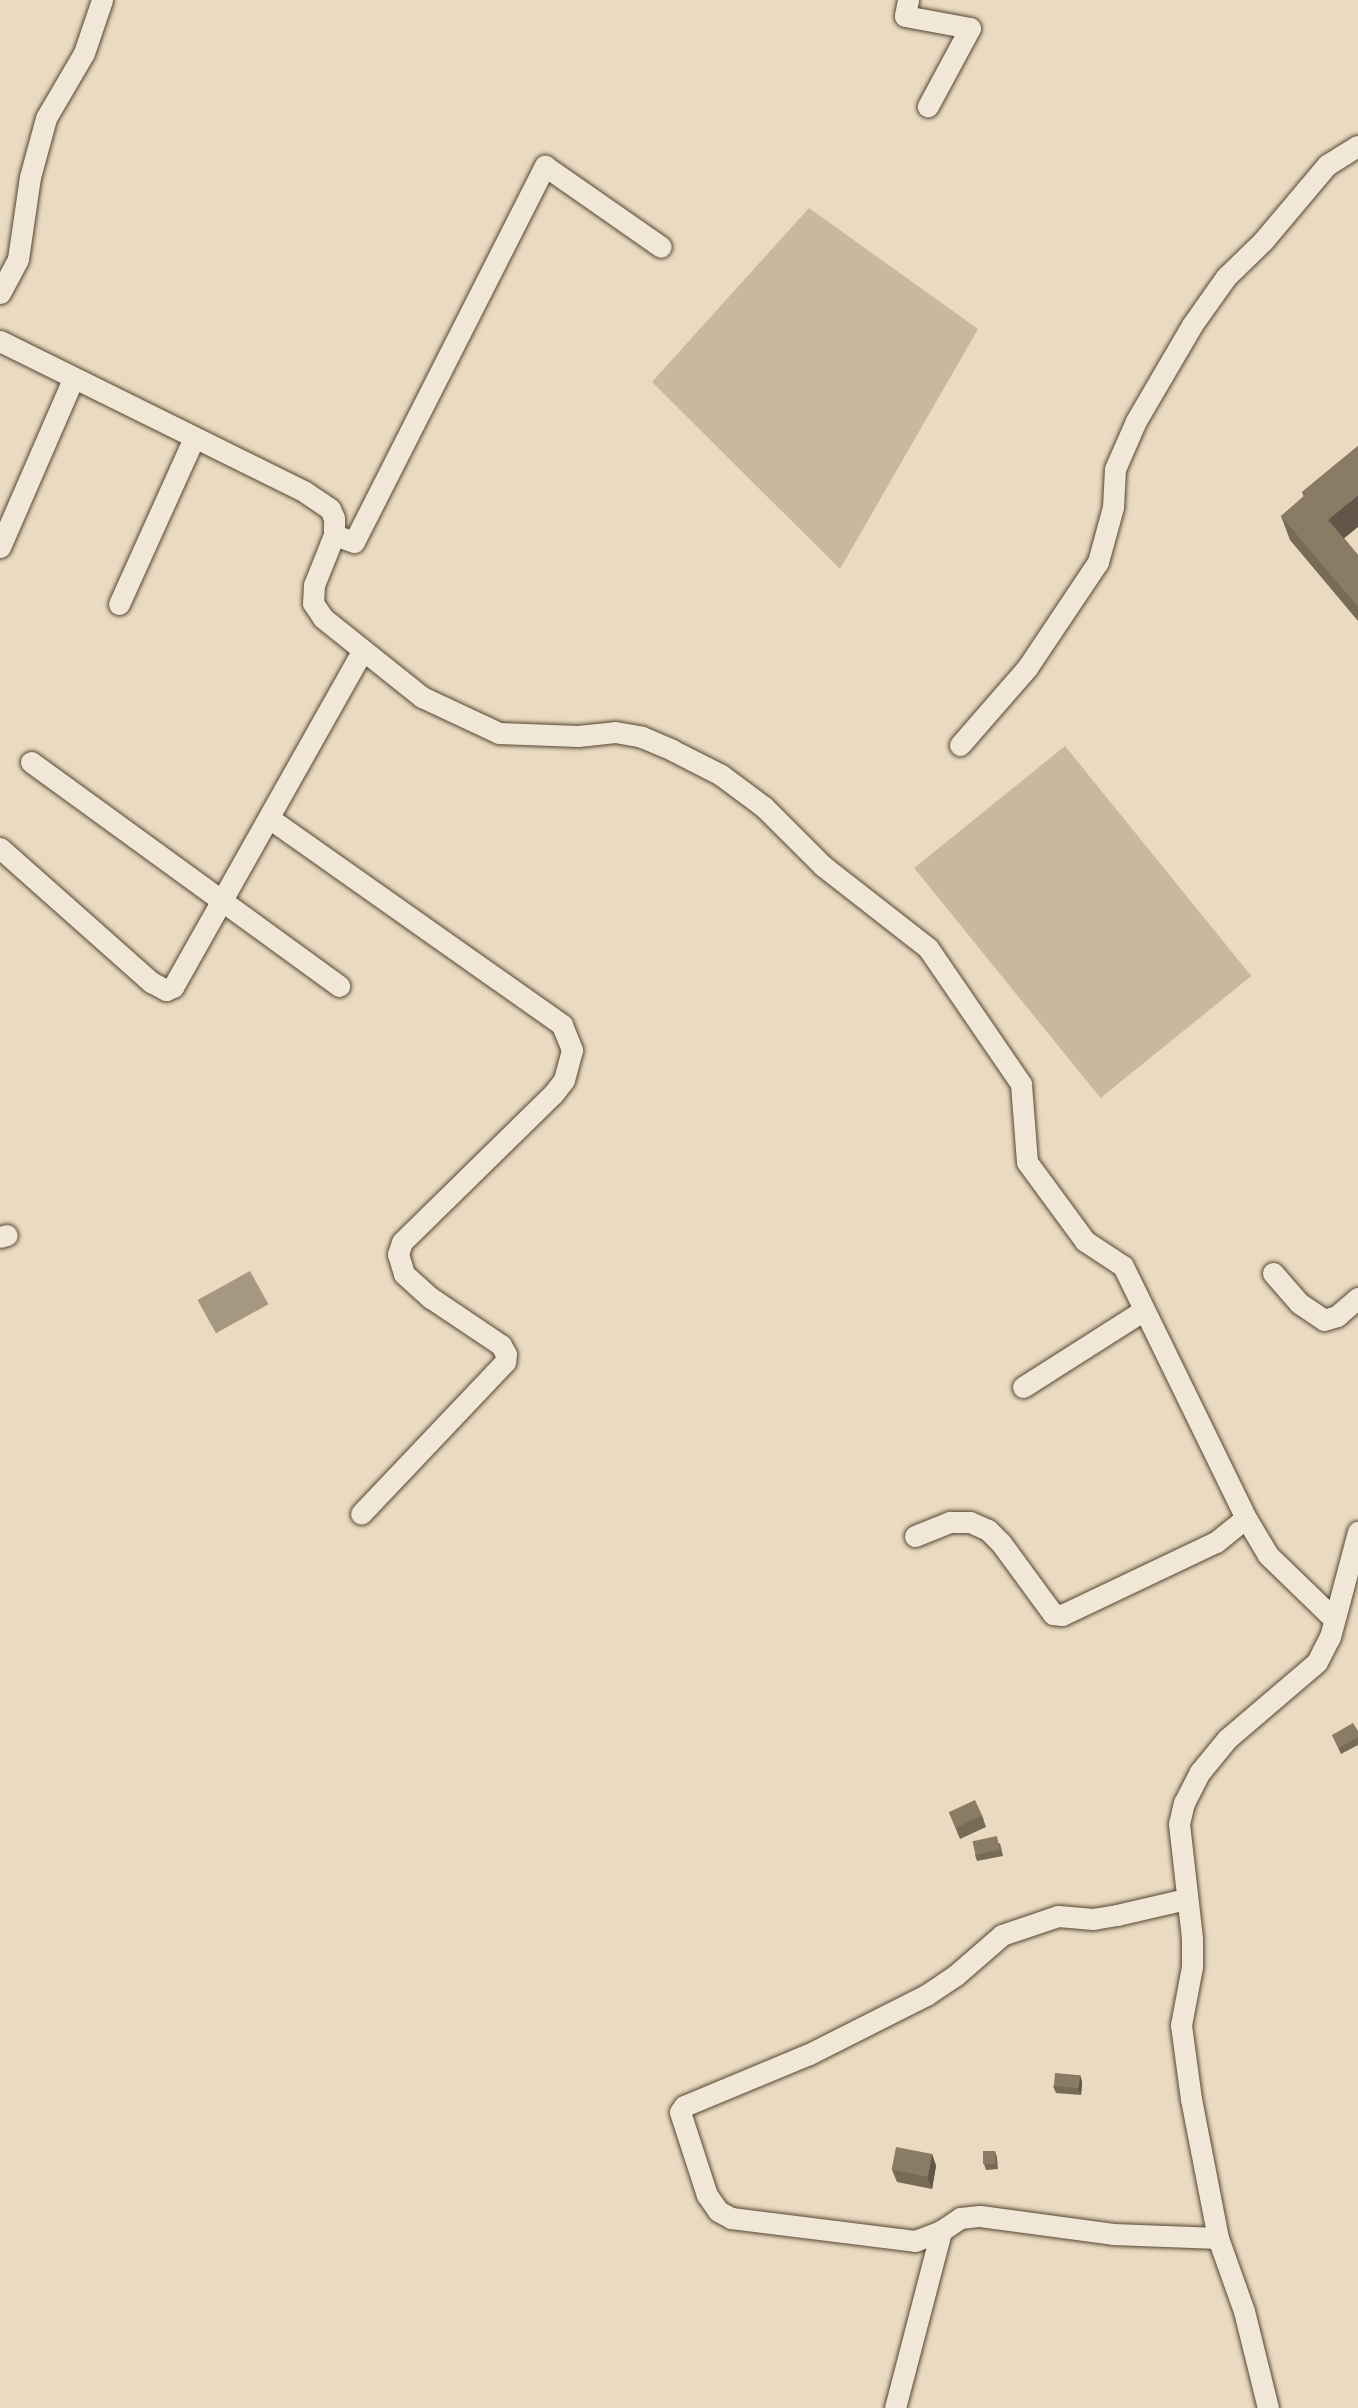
<!DOCTYPE html>
<html>
<head>
<meta charset="utf-8">
<style>
  body { margin:0 }
  #map { position:relative; width:1358px; height:2408px; overflow:hidden; background:#e9dac1; font-family:"EB Garamond",serif }
  div>[style] { position:absolute }
  .green>* { inset:0; background:#c8b8a0; transform-origin:0 0 }
  .water>* { inset:0; background:#a69780; transform-origin:0 0 }
  .roads { filter:drop-shadow(0 0 2px #554631) drop-shadow(0 0 2px #554631) }
  .minor>* { height:21px; margin:-10.5px; padding:0 10.5px; transform-origin:10.5px; border-radius:10.5px; background:#f1e7d7 }
  .wall>* { inset:0; background:#776a57 }
  .shaded-wall>* { inset:0; background:#615647 }
  .building>* { inset:0; background:#8a7b65; transform-origin:0 0 }
  span { translate:-50% -50%; white-space:nowrap; text-align:center; line-height:1.15; -webkit-text-stroke:6px #f1e7d7; paint-order:stroke }
</style>
</head>
<body>
<div id="map">
  <div class="green">
    <div style="clip-path:polygon(809px 208px,978px 329px,840px 569px,652px 382px)"></div>
    <div style="left:1065px;top:746px;width:296px;height:194px;rotate:51deg"></div>
  </div>
  <div class="water">
    <div style="left:250px;top:1271px;width:38px;height:60px;rotate:61deg"></div>
  </div>
  <div class="roads">
    <div class="minor">
      <div style="left:908px;top:0;width:16px;rotate:101deg"></div>
      <div style="left:905px;top:16px;width:66px;rotate:10.5deg"></div>
      <div style="left:970px;top:28px;width:89px;rotate:118.3deg"></div>
      <div style="left:0;top:293px;width:38px;rotate:-62deg"></div>
      <div style="left:18px;top:259px;width:83px;rotate:-81.7deg"></div>
      <div style="left:30px;top:177px;width:61px;rotate:-74.8deg"></div>
      <div style="left:46px;top:118px;width:75px;rotate:-59.7deg"></div>
      <div style="left:84px;top:53px;width:56px;rotate:-71.2deg"></div>
      <div style="left:0;top:341px;width:340px;rotate:26.3deg"></div>
      <div style="left:305px;top:492px;width:30px;rotate:34deg"></div>
      <div style="left:330px;top:509px;width:10px;rotate:66deg"></div>
      <div style="left:334px;top:518px;width:17px;rotate:90deg"></div>
      <div style="left:334px;top:535px;width:54px;rotate:111.8deg"></div>
      <div style="left:314px;top:585px;width:18px;rotate:93deg"></div>
      <div style="left:313px;top:603px;width:18px;rotate:56deg"></div>
      <div style="left:323px;top:618px;width:127px;rotate:38.6deg"></div>
      <div style="left:422px;top:697px;width:85px;rotate:25.1deg"></div>
      <div style="left:499px;top:733px;width:79px;rotate:2.2deg"></div>
      <div style="left:578px;top:736px;width:37px;rotate:-6deg"></div>
      <div style="left:615px;top:732px;width:27px;rotate:10deg"></div>
      <div style="left:642px;top:737px;width:33px;rotate:23deg"></div>
      <div style="left:672px;top:750px;width:55px;rotate:27deg"></div>
      <div style="left:721px;top:775px;width:54px;rotate:36.7deg"></div>
      <div style="left:764px;top:807px;width:83px;rotate:45deg"></div>
      <div style="left:823px;top:866px;width:133px;rotate:38deg"></div>
      <div style="left:928px;top:948px;width:165px;rotate:55.6deg"></div>
      <div style="left:1021px;top:1084px;width:78px;rotate:85.6deg"></div>
      <div style="left:1027px;top:1162px;width:98px;rotate:53.7deg"></div>
      <div style="left:1085px;top:1241px;width:45px;rotate:33.3deg"></div>
      <div style="left:1123px;top:1266px;width:280px;rotate:64deg"></div>
      <div style="left:1246px;top:1518px;width:43px;rotate:59.3deg"></div>
      <div style="left:1268px;top:1555px;width:91px;rotate:44.1deg"></div>
      <div style="left:334px;top:535px;width:21px;rotate:19deg"></div>
      <div style="left:354px;top:542px;width:422px;rotate:-63.1deg"></div>
      <div style="left:545px;top:166px;width:141px;rotate:34.9deg"></div>
      <div style="left:0;top:547px;width:183px;rotate:-66.5deg"></div>
      <div style="left:119px;top:604px;width:182px;rotate:-65.7deg"></div>
      <div style="left:960px;top:745px;width:102px;rotate:-49deg"></div>
      <div style="left:1027px;top:668px;width:128px;rotate:-56.2deg"></div>
      <div style="left:1098px;top:562px;width:57px;rotate:-74.7deg"></div>
      <div style="left:1113px;top:507px;width:38px;rotate:-87deg"></div>
      <div style="left:1115px;top:469px;width:52px;rotate:-66.4deg"></div>
      <div style="left:1136px;top:421px;width:111px;rotate:-59.7deg"></div>
      <div style="left:1192px;top:325px;width:59px;rotate:-54.7deg"></div>
      <div style="left:1226px;top:277px;width:52px;rotate:-44.2deg"></div>
      <div style="left:1263px;top:241px;width:99px;rotate:-49.9deg"></div>
      <div style="left:1327px;top:165px;width:36px;rotate:-32deg"></div>
      <div style="left:31px;top:762px;width:381px;rotate:36deg"></div>
      <div style="left:269px;top:818px;width:359px;rotate:35.2deg"></div>
      <div style="left:562px;top:1025px;width:27px;rotate:68deg"></div>
      <div style="left:572px;top:1050px;width:31px;rotate:105deg"></div>
      <div style="left:564px;top:1080px;width:18px;rotate:128deg"></div>
      <div style="left:553px;top:1094px;width:211px;rotate:135.6deg"></div>
      <div style="left:402px;top:1242px;width:13px;rotate:108deg"></div>
      <div style="left:398px;top:1254px;width:21px;rotate:73deg"></div>
      <div style="left:404px;top:1274px;width:36px;rotate:42deg"></div>
      <div style="left:431px;top:1298px;width:84px;rotate:33.9deg"></div>
      <div style="left:501px;top:1345px;width:10px;rotate:61deg"></div>
      <div style="left:506px;top:1354px;width:8px;rotate:97deg"></div>
      <div style="left:505px;top:1362px;width:209px;rotate:133.5deg"></div>
      <div style="left:0;top:848px;width:202px;rotate:41.6deg"></div>
      <div style="left:151px;top:982px;width:17px;rotate:28deg"></div>
      <div style="left:166px;top:990px;width:8px;rotate:-23deg"></div>
      <div style="left:173px;top:987px;width:386px;rotate:-60.6deg"></div>
      <div style="left:0;top:1237px;width:7px;rotate:-16deg"></div>
      <div style="left:1273px;top:1273px;width:40px;rotate:49deg"></div>
      <div style="left:1299px;top:1303px;width:30px;rotate:34deg"></div>
      <div style="left:1324px;top:1320px;width:14px;rotate:-17deg"></div>
      <div style="left:1337px;top:1316px;width:28px;rotate:-41deg"></div>
      <div style="left:1023px;top:1387px;width:143px;rotate:-32.5deg"></div>
      <div style="left:915px;top:1536px;width:38px;rotate:-22deg"></div>
      <div style="left:950px;top:1522px;width:20px"></div>
      <div style="left:970px;top:1522px;width:20px;rotate:24deg"></div>
      <div style="left:988px;top:1530px;width:18px;rotate:45deg"></div>
      <div style="left:1001px;top:1543px;width:88px;rotate:53.8deg"></div>
      <div style="left:1053px;top:1614px;width:9px;rotate:6deg"></div>
      <div style="left:1062px;top:1615px;width:170px;rotate:-25.4deg"></div>
      <div style="left:1216px;top:1542px;width:38px;rotate:-39deg"></div>
      <div style="left:1186px;top:1899px;width:71px;rotate:166.9deg"></div>
      <div style="left:1117px;top:1915px;width:24px;rotate:171deg"></div>
      <div style="left:1093px;top:1919px;width:35px;rotate:-175deg"></div>
      <div style="left:1058px;top:1916px;width:59px;rotate:161.3deg"></div>
      <div style="left:1002px;top:1935px;width:61px;rotate:139deg"></div>
      <div style="left:956px;top:1975px;width:36px;rotate:146deg"></div>
      <div style="left:926px;top:1995px;width:131px;rotate:153.2deg"></div>
      <div style="left:809px;top:2054px;width:135px;rotate:157.4deg"></div>
      <div style="left:684px;top:2106px;width:7px;rotate:124deg"></div>
      <div style="left:680px;top:2112px;width:87px;rotate:72deg"></div>
      <div style="left:707px;top:2195px;width:19px;rotate:55deg"></div>
      <div style="left:718px;top:2211px;width:15px;rotate:28deg"></div>
      <div style="left:731px;top:2218px;width:185px;rotate:7.1deg"></div>
      <div style="left:915px;top:2241px;width:28px;rotate:-21deg"></div>
      <div style="left:941px;top:2231px;width:23px;rotate:-34deg"></div>
      <div style="left:960px;top:2218px;width:20px;rotate:-6deg"></div>
      <div style="left:980px;top:2216px;width:134px;rotate:7.7deg"></div>
      <div style="left:1113px;top:2234px;width:105px;rotate:2.2deg"></div>
      <div style="left:895px;top:2408px;width:183px;rotate:-75.4deg"></div>
      <div style="left:1268px;top:2408px;width:100px;rotate:-103.9deg"></div>
      <div style="left:1244px;top:2311px;width:77px;rotate:-109.6deg"></div>
      <div style="left:1218px;top:2238px;width:142px;rotate:-101deg"></div>
      <div style="left:1191px;top:2099px;width:75px;rotate:-97.7deg"></div>
      <div style="left:1181px;top:2025px;width:59px;rotate:-79.3deg"></div>
      <div style="left:1192px;top:1967px;width:29px;rotate:-90deg"></div>
      <div style="left:1192px;top:1938px;width:115px;rotate:-96.5deg"></div>
      <div style="left:1179px;top:1824px;width:22px;rotate:-77deg"></div>
      <div style="left:1184px;top:1803px;width:35px;rotate:-63deg"></div>
      <div style="left:1200px;top:1772px;width:43px;rotate:-50.7deg"></div>
      <div style="left:1227px;top:1739px;width:118px;rotate:-40.5deg"></div>
      <div style="left:1317px;top:1662px;width:28px;rotate:-63deg"></div>
      <div style="left:1330px;top:1637px;width:109px;rotate:-75.1deg"></div>
    </div>
  </div>
  <div class="wall">
    <div style="clip-path:polygon(1358px 446px,1344px 538px,1358px 555px,1358px 621px,1290px 540px,1281px 516px,1304px 497px,1302px 492px)"></div>
    <div style="clip-path:polygon(1358px 1731px,1358px 1745px,1341px 1754px,1332px 1735px)"></div>
    <div style="clip-path:polygon(949px 1812px,982px 1815px,986px 1827px,960px 1839px)"></div>
    <div style="clip-path:polygon(1000px 1843px,1003px 1856px,977px 1861px,975px 1855px)"></div>
    <div style="clip-path:polygon(1080px 2075px,1082px 2082px,1081px 2095px,1056px 2093px,1053px 2086px)"></div>
    <div style="clip-path:polygon(995px 2151px,997px 2157px,998px 2169px,986px 2170px,984px 2164px)"></div>
    <div style="clip-path:polygon(932px 2154px,936px 2166px,932px 2189px,897px 2182px,892px 2170px)"></div>
  </div>
  <div class="shaded-wall">
    <div style="clip-path:polygon(1358px 495px,1358px 527px,1337px 544px,1328px 520px)"></div>
    <div style="clip-path:polygon(1080px 2075px,1082px 2082px,1081px 2095px,1078px 2089px)"></div>
    <div style="clip-path:polygon(932px 2154px,936px 2166px,932px 2189px,927px 2176px)"></div>
  </div>
  <div class="building">
    <div style="clip-path:polygon(1358px 446px,1358px 495px,1328px 520px,1358px 555px,1358px 607px,1281px 516px,1306px 494px,1302px 492px)"></div>
    <div style="clip-path:polygon(1353px 1723px,1358px 1731px,1358px 1737px,1339px 1748px,1332px 1735px)"></div>
    <div style="left:975px;top:1800px;width:17px;height:29px;rotate:65deg"></div>
    <div style="left:997px;top:1836px;width:14px;height:25px;rotate:78deg"></div>
    <div style="left:1055px;top:2073px;width:25px;height:13px;rotate:5deg"></div>
    <div style="left:896px;top:2147px;width:37px;height:23px;rotate:11deg"></div>
    <div style="left:983px;top:2151px;width:12px;height:13px"></div>
  </div>
</div>
</body>
</html>
